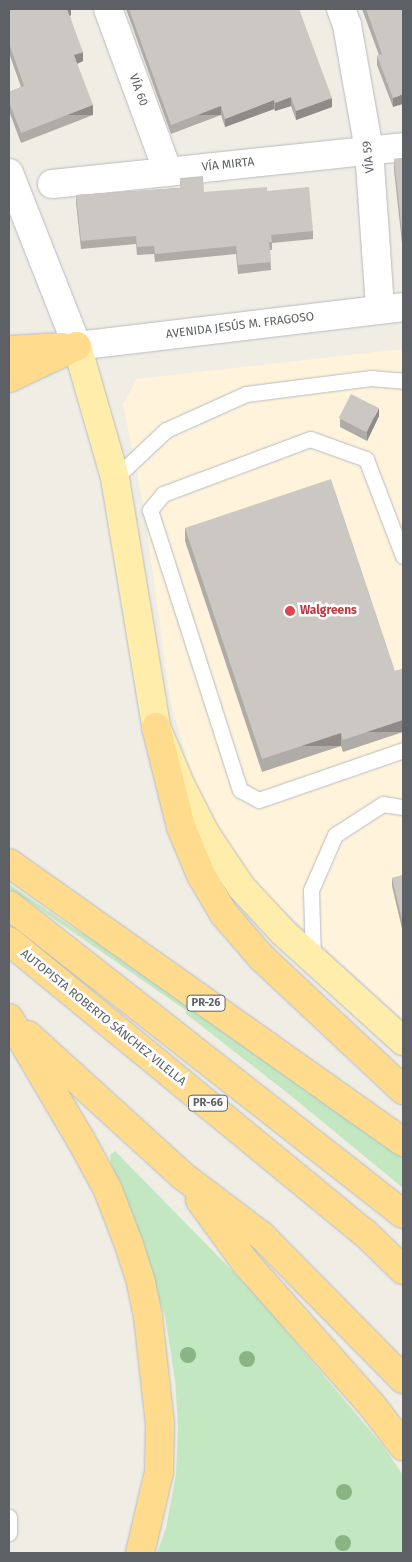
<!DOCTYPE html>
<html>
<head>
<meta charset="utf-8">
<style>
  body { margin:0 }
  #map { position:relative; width:412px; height:1562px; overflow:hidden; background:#f0ede5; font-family:"Fira Sans",sans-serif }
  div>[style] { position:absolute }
  .commercial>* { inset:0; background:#fff4db }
  .green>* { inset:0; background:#c3e8c1 }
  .roads { filter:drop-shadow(0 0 1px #b7bbbf) drop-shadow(0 0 1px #b7bbbf) }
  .lane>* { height:15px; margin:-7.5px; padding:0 7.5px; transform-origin:7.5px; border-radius:7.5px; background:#fff }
  .street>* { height:28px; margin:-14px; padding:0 14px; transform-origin:14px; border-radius:14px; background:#fff }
  .secondary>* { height:28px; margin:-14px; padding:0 14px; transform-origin:14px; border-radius:14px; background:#fff }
  .primary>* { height:28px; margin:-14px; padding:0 14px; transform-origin:14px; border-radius:14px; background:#ffedab }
  .highway>* { height:28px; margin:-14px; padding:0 14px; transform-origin:14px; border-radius:14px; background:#ffdc8d }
  .trees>* { width:16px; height:16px; margin:-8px; border-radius:50%; background:#88b583 }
  .wall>* { inset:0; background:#afaba7 }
  .shaded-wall>* { inset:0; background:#8e8b88; transform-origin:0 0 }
  .building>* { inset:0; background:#cbc7c2; transform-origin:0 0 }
  .dots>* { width:14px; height:14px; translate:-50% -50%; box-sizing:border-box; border:2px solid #fff; border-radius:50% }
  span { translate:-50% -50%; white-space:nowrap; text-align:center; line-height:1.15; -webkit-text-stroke:5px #fff; paint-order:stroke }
  .shield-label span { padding:1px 4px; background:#fff; border:1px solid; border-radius:4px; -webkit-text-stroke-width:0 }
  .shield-label { font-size:11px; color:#5d6166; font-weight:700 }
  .street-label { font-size:12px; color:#5d6166 }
  .health-label { font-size:12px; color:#be3a42; font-weight:700 }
  .left { translate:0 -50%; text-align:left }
  .frame { position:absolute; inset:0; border:10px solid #5d6166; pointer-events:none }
</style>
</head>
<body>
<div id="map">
  <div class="commercial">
    <div style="clip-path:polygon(403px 349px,403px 1019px,287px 913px,246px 878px,197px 796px,170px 699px,144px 509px,123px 404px,137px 379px)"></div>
  </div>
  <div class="green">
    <div style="clip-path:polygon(9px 884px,76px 930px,133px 962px,399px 1153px,403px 1156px,403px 1188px,290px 1095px,185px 1013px,187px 1011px,9px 888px)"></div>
    <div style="clip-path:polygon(115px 1151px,257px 1296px,383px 1446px,403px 1475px,403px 1553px,157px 1553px,166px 1528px,176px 1474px,178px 1427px,175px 1380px,165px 1316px,111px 1167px,110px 1155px)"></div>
  </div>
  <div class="roads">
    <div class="lane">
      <div style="left:115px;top:478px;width:70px;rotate:-43.3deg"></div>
      <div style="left:166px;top:430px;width:88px;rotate:-24.2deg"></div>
      <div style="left:246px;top:394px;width:126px;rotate:-7.3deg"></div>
      <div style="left:371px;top:378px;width:32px;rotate:5deg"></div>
      <div style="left:403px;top:556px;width:104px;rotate:-110.9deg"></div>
      <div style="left:366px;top:459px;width:59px;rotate:-160.3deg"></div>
      <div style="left:310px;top:439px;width:157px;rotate:159.5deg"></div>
      <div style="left:163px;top:494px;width:21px;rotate:129deg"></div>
      <div style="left:150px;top:510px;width:294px;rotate:72.2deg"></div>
      <div style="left:240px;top:790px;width:21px;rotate:28deg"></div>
      <div style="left:259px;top:800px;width:152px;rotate:-19.1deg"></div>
      <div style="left:313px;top:959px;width:69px;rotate:-91.7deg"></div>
      <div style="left:311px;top:890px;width:60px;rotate:-66.4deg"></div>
      <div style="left:335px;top:835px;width:57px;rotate:-32.9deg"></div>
      <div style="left:383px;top:804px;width:20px;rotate:9deg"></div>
      <div style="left:9px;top:1517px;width:16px;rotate:90deg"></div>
    </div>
    <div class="street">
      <div style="left:108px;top:9px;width:174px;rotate:69.8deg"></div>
      <div style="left:341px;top:9px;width:17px;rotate:69deg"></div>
      <div style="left:347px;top:25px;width:127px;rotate:80deg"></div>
      <div style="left:369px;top:150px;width:158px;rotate:86deg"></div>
      <div style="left:52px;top:184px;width:353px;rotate:-6deg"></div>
    </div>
    <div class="secondary">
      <div style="left:9px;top:173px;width:186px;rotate:68.5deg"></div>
      <div style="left:77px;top:346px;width:328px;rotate:-6.8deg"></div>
    </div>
    <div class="primary">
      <div style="left:77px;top:346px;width:137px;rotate:73.9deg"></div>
      <div style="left:115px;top:478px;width:252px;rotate:80.6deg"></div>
      <div style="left:156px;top:727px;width:64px;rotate:67deg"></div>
      <div style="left:181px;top:786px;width:53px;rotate:62.9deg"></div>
      <div style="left:205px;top:833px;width:66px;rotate:56.1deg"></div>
      <div style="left:242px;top:888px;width:62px;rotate:47deg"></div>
      <div style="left:284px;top:933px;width:161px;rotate:42.2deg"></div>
    </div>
    <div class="highway">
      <div style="left:9px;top:350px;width:54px;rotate:-3.2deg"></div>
      <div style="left:9px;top:378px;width:75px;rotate:-25.2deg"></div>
      <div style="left:156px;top:727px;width:103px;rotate:76deg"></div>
      <div style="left:181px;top:827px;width:52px;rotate:67.4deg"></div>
      <div style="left:201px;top:875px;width:45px;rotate:59.5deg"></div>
      <div style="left:224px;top:914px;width:57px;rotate:49.3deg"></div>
      <div style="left:261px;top:957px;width:195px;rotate:43.1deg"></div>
      <div style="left:9px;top:863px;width:483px;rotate:35.3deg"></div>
      <div style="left:9px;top:905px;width:501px;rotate:38.11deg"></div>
      <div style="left:9px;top:941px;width:460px;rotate:39.4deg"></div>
      <div style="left:365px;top:1233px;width:53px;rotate:44.2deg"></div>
      <div style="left:9px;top:1018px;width:142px;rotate:59.5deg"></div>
      <div style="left:81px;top:1140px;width:57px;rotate:61.6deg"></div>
      <div style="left:108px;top:1190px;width:59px;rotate:69.1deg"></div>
      <div style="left:129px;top:1245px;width:40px;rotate:72deg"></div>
      <div style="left:141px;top:1283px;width:35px;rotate:78deg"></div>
      <div style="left:148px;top:1317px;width:108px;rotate:83.6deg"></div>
      <div style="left:160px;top:1424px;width:48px;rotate:91.2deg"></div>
      <div style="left:159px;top:1472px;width:83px;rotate:103.2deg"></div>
      <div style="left:28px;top:1035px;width:210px;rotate:42.3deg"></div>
      <div style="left:183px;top:1176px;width:99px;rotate:37.2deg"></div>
      <div style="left:262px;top:1236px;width:201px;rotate:45.4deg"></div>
      <div style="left:200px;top:1200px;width:77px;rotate:54deg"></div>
      <div style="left:245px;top:1262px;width:195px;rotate:48.5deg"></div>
      <div style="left:374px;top:1408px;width:48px;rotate:52.7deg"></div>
    </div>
  </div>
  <div class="trees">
    <div style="left:188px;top:1355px"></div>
    <div style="left:247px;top:1359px"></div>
    <div style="left:344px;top:1492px"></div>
    <div style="left:343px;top:1543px"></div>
  </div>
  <div class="wall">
    <div style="clip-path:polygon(9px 9px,71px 9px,71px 15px,70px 16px,83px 61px,77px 64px,93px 115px,21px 143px,9px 111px,9px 92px,21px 87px,9px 53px)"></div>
    <div style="clip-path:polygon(126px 9px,299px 9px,332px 107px,296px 120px,291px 106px,275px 111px,274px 109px,225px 127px,221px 115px,171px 134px)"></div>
    <div style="clip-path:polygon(362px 9px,403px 9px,393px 107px,377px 65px,377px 56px,379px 55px)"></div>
    <div style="clip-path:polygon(403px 158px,403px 243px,402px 243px,394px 170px,394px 159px)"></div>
    <div style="clip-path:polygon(180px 178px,204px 192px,267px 191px,313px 231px,313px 239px,272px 243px,272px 250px,270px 250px,271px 270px,238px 274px,236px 254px,155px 262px,154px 254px,137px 255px,136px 244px,81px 249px,76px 203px,76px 195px,180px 188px)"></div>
    <div style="clip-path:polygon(379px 416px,367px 441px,340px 427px,340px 419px)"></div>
    <div style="clip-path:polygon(185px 528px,395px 671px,403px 669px,403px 732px,343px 752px,341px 746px,262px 772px,185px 541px)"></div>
    <div style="clip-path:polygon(403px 875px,403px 933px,392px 886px,392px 878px)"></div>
  </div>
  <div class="shaded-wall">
    <div style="clip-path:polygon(66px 9px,71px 9px,71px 15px,66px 17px)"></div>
    <div style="clip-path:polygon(83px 52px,83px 61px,74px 65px,74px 55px)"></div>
    <div style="clip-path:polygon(403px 94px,403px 104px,393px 107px,393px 98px)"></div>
    <div style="clip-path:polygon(291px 97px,291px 106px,275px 111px,275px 103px)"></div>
    <div style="clip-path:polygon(332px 98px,332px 107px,296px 120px,296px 111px)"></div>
    <div style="clip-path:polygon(274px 100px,274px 109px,225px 127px,225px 119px)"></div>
    <div style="left:93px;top:105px;width:10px;height:77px;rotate:90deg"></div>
    <div style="left:221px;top:106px;width:9px;height:53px;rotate:90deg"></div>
    <div style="clip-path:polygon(379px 408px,379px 416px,367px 441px,367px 432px)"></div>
    <div style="left:403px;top:720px;width:12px;height:63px;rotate:90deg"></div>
    <div style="left:341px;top:733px;width:13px;height:83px;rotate:90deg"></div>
  </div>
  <div class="building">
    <div style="clip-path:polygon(9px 9px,67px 9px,83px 52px,74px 55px,93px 105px,21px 133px,9px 102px,9px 92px,24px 86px,9px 43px)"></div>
    <div style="clip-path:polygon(129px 9px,299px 9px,332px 98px,296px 111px,291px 97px,275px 103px,274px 100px,225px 119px,221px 106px,171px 125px)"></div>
    <div style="clip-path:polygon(366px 9px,403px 9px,403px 94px,393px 98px,377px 56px,382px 54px)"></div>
    <div style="clip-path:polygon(403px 158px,403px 232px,402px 233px,394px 159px)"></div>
    <div style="clip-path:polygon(203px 176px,204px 192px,267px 187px,267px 191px,309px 187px,313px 231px,271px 235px,272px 242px,269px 242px,271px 262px,238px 265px,236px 246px,155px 254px,154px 246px,137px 247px,136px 236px,81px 241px,76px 195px,180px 188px,180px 178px)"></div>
    <div style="left:351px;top:394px;width:31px;height:27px;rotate:27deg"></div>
    <div style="clip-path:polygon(331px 479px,395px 671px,403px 669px,403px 720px,343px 740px,341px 733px,262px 759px,185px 528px)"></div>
    <div style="clip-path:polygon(403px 875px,403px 924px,392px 878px)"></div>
  </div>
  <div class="dots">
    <div style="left:290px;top:611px;background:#e0444e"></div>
  </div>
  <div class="shield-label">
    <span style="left:206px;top:1003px">PR-26</span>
    <span style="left:208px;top:1103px">PR-66</span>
  </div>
  <div class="street-label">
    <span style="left:138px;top:90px;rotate:70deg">VÍA 60</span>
    <span style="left:369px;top:157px;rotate:-96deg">VÍA 59</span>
    <span style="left:228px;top:165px;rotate:-6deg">VÍA MIRTA</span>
    <span style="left:240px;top:326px;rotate:-7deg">AVENIDA JESÚS M. FRAGOSO</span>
    <span style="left:103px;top:1018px;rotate:39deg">AUTOPISTA ROBERTO SÁNCHEZ VILELLA</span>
  </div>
  <div class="health-label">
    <span class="left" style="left:300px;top:611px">Walgreens</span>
  </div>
  <div class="frame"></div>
</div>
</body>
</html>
